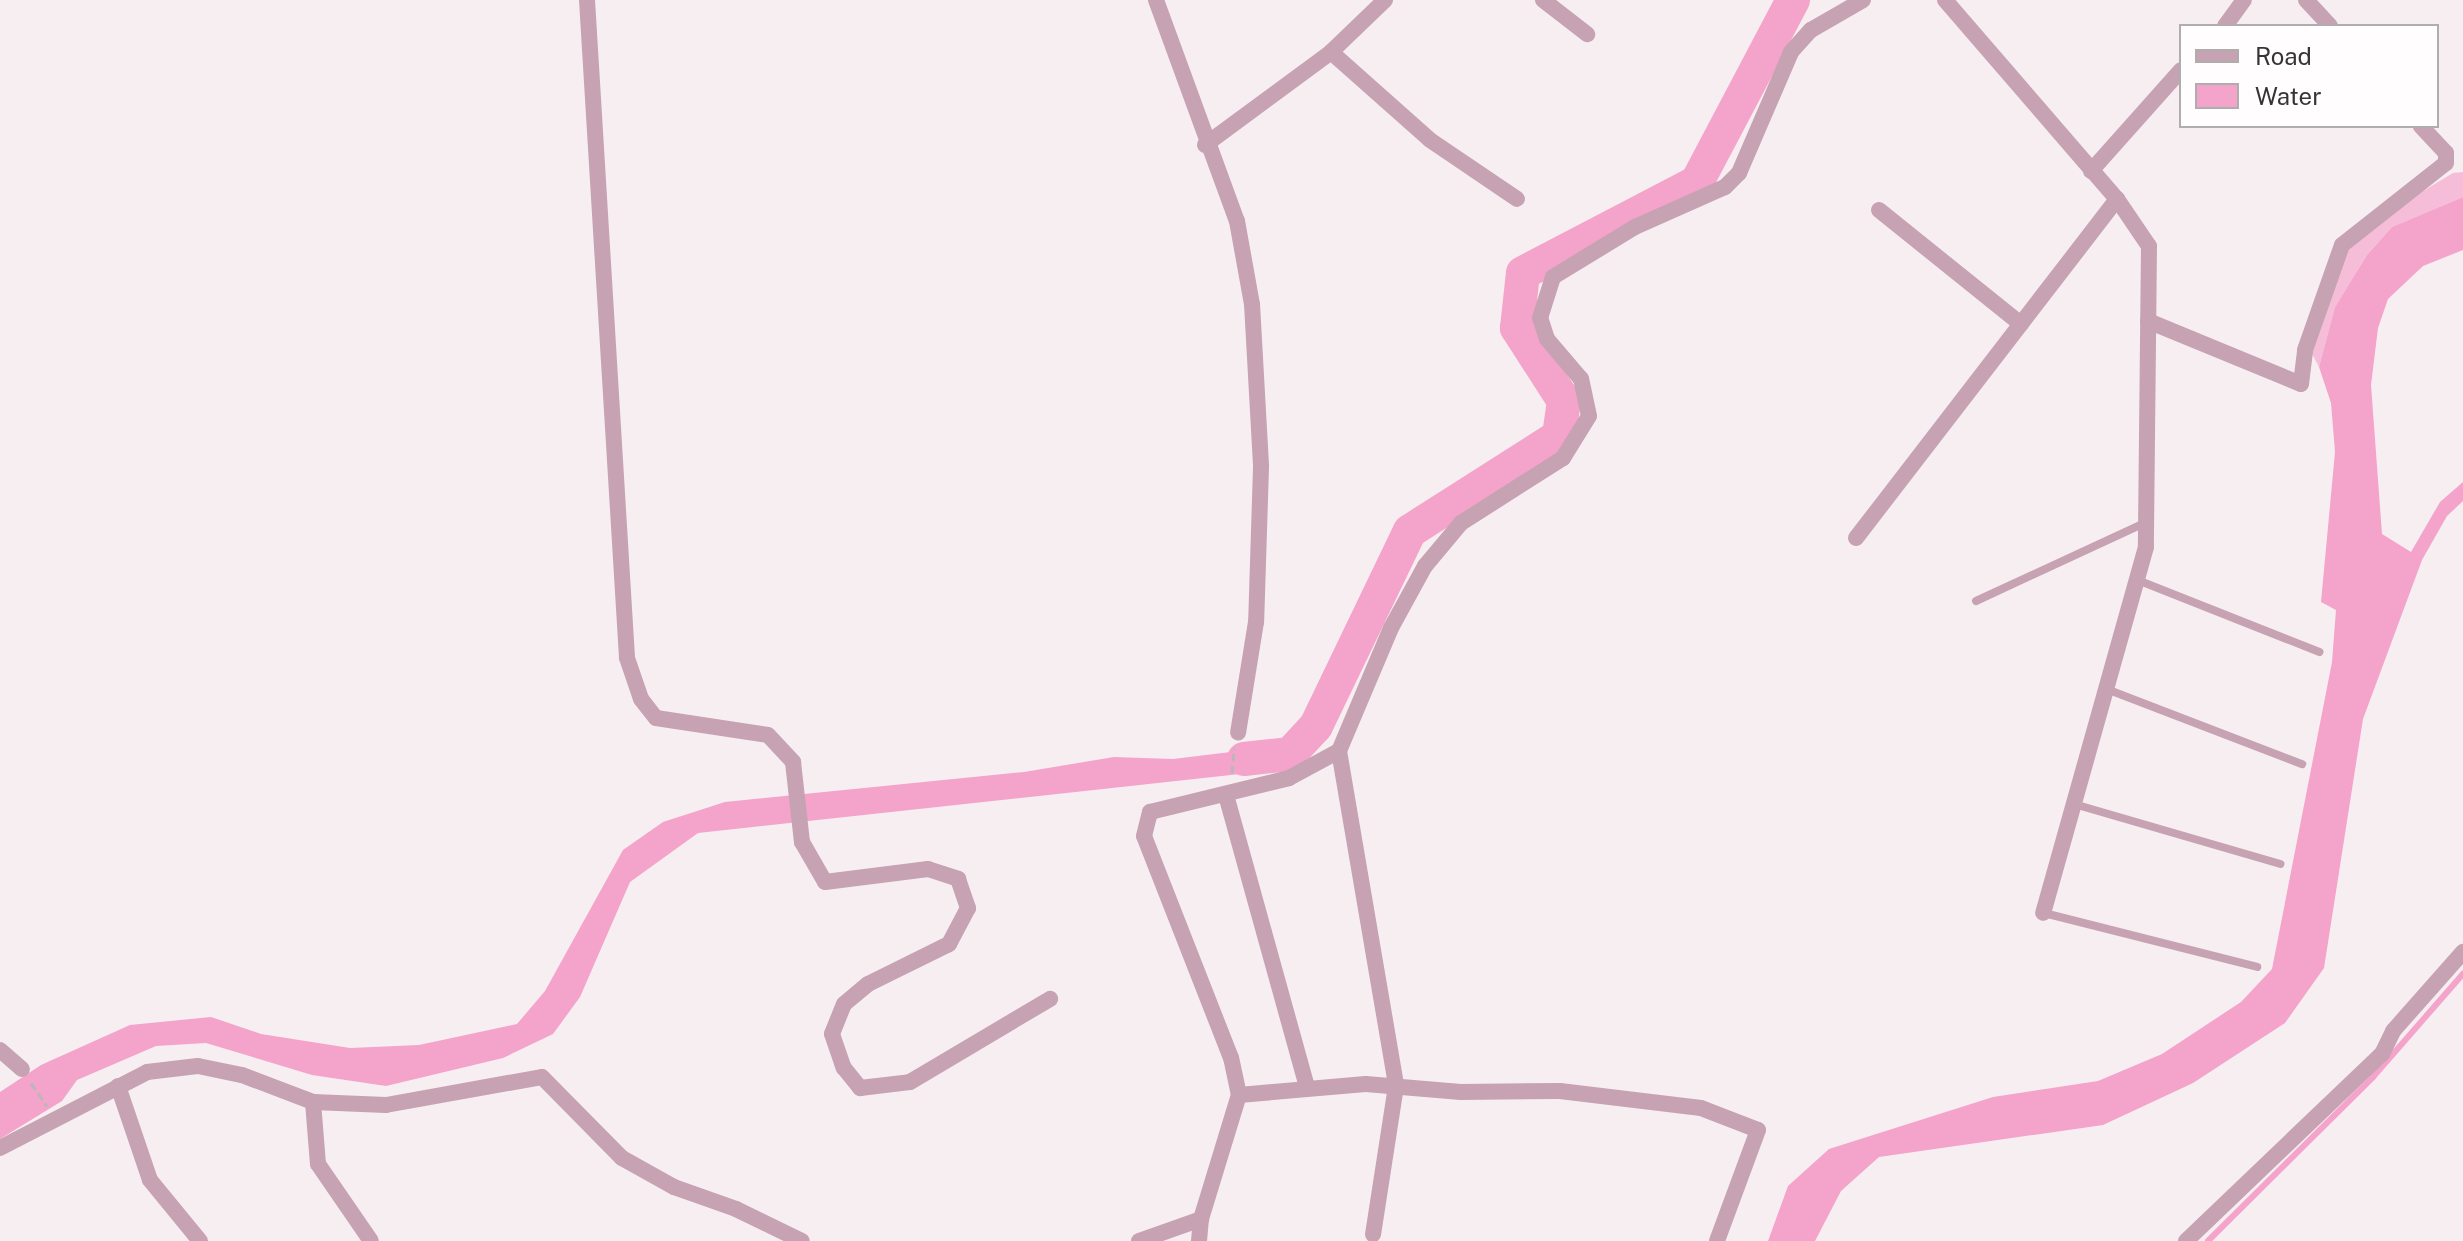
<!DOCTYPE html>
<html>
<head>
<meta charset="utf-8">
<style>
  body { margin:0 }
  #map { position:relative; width:2463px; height:1241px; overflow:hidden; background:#f7eef1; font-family:"Public Sans",sans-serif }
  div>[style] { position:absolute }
  .green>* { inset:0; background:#f5bdd7 }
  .water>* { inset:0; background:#f4a3ca }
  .stream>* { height:6px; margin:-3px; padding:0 3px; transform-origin:3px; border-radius:3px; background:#f4a3ca }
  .river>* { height:34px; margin:-17px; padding:0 17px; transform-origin:17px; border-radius:17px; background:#f4a3ca }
  .path>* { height:3px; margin-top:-1.5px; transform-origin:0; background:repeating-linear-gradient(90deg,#bdb6b8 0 8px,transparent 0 12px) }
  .service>* { height:8px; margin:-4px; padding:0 4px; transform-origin:4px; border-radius:4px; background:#c6a2b2 }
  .minor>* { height:16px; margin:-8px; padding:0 8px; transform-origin:8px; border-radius:8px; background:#c6a2b2 }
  span { translate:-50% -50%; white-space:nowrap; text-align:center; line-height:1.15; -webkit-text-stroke:6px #fffdfe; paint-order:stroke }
  .legend { position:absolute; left:2179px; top:24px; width:260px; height:104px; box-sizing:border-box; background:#fffdfe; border:2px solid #afadae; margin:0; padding:10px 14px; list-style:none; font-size:24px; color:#373435 }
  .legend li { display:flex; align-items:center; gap:16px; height:40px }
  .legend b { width:40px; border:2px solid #afadae }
</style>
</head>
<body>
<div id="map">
  <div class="green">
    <div style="clip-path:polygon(2463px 172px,2463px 197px,2392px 227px,2367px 255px,2335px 307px,2319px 367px,2311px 352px,2345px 253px,2393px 209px,2453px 173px)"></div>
  </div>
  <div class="water">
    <div style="clip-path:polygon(2463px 197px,2463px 250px,2423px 266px,2388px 299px,2378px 328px,2371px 385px,2382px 534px,2411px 552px,2440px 502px,2463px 482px,2463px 501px,2447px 516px,2422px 560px,2363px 719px,2324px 968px,2285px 1023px,2193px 1083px,2103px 1125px,1879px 1157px,1841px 1191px,1815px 1241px,1768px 1241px,1788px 1186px,1829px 1149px,1993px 1097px,2098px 1081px,2162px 1054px,2241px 1002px,2272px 969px,2332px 662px,2336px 610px,2321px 602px,2335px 452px,2331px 403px,2319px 367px,2335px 307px,2367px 255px,2392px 227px)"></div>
    <div style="clip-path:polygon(1272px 747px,1290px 754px,1276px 767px,1240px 774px,698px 833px,630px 882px,580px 997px,553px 1034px,503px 1058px,386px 1086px,312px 1075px,206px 1043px,156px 1046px,77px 1080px,62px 1101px,0 1139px,0 1092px,41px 1065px,130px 1025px,211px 1017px,261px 1034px,350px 1048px,419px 1045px,517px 1024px,545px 991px,623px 850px,663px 822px,725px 802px,1024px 772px,1114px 757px,1173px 759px)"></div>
  </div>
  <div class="stream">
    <div style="left:2208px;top:1241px;width:233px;rotate:-44.8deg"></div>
    <div style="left:2373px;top:1077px;width:137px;rotate:-48.9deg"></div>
  </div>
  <div class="river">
    <div style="left:1244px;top:759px;width:46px;rotate:-6.2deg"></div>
    <div style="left:1290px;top:754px;width:38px;rotate:-47deg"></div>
    <div style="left:1316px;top:726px;width:216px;rotate:-64.3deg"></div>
    <div style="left:1410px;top:531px;width:177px;rotate:-32.5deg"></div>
    <div style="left:1559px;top:436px;width:35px;rotate:-82deg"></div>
    <div style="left:1564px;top:401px;width:87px;rotate:-122.8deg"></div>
    <div style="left:1517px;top:328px;width:55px;rotate:-83.8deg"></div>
    <div style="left:1523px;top:273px;width:196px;rotate:-27.6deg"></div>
    <div style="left:1697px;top:182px;width:206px;rotate:-62.2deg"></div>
  </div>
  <div class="path">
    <div style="left:1232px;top:773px;width:25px;rotate:-85deg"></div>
    <div style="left:31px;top:1083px;width:28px;rotate:55deg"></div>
  </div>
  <div class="service">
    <div style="left:2140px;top:581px;width:193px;rotate:21.6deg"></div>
    <div style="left:1976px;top:601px;width:186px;rotate:-24.8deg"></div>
    <div style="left:2109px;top:690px;width:207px;rotate:21deg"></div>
    <div style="left:2074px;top:804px;width:215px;rotate:16.2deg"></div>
    <div style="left:2044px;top:913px;width:220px;rotate:14.2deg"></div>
  </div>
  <div class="minor">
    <div style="left:587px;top:0;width:659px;rotate:86.52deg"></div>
    <div style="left:627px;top:658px;width:43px;rotate:71.1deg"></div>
    <div style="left:641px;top:699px;width:24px;rotate:52deg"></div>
    <div style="left:656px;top:718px;width:113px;rotate:8.6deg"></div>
    <div style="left:768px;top:735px;width:37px;rotate:47deg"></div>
    <div style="left:793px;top:762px;width:81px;rotate:83.6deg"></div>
    <div style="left:802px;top:842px;width:46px;rotate:60.1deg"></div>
    <div style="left:825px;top:882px;width:104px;rotate:-7.2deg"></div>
    <div style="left:928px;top:869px;width:32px;rotate:18deg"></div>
    <div style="left:958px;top:879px;width:31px;rotate:71deg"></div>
    <div style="left:968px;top:908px;width:41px;rotate:117.8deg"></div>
    <div style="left:949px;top:944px;width:90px;rotate:153.7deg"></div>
    <div style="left:868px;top:984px;width:31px;rotate:140deg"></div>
    <div style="left:844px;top:1004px;width:32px;rotate:112deg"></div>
    <div style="left:832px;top:1034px;width:36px;rotate:71deg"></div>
    <div style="left:844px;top:1068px;width:26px;rotate:51deg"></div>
    <div style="left:860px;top:1088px;width:50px;rotate:-6.8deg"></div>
    <div style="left:910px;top:1082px;width:163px;rotate:-30.7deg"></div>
    <div style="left:1156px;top:0;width:235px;rotate:69.9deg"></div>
    <div style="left:1237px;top:221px;width:84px;rotate:79.8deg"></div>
    <div style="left:1252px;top:304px;width:163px;rotate:86.8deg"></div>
    <div style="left:1261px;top:467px;width:155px;rotate:91.8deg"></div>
    <div style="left:1256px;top:622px;width:112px;rotate:99.2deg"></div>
    <div style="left:1543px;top:0;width:56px;rotate:37.7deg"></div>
    <div style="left:1945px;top:0;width:263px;rotate:49.2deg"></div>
    <div style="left:2117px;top:199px;width:57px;rotate:55.8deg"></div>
    <div style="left:2149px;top:246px;width:301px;rotate:90.6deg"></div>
    <div style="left:2146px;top:547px;width:380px;rotate:105.7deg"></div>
    <div style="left:2306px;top:0;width:35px;rotate:47deg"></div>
    <div style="left:2225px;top:26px;width:32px;rotate:-54deg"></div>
    <div style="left:1331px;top:52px;width:132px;rotate:41.6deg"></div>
    <div style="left:1430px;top:140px;width:105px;rotate:34.1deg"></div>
    <div style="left:1205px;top:145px;width:157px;rotate:-36.4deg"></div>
    <div style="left:1331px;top:52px;width:75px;rotate:-43.9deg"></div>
    <div style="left:2091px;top:171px;width:135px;rotate:-48.3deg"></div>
    <div style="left:1879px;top:210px;width:182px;rotate:38.8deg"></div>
    <div style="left:2148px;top:321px;width:165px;rotate:22.4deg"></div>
    <div style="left:2301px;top:384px;width:34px;rotate:-83deg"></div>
    <div style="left:2305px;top:350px;width:111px;rotate:-70.6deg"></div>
    <div style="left:2342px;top:245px;width:132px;rotate:-38.3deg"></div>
    <div style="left:2446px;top:163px;width:10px;rotate:-90deg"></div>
    <div style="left:2446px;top:153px;width:37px;rotate:-133deg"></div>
    <div style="left:1856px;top:538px;width:428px;rotate:-52.4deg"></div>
    <div style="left:1339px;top:751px;width:340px;rotate:80.3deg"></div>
    <div style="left:1396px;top:1086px;width:150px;rotate:98.8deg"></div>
    <div style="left:1226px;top:795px;width:304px;rotate:74.5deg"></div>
    <div style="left:0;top:1050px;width:29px;rotate:41deg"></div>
    <div style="left:118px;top:1086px;width:99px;rotate:71.2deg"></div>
    <div style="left:150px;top:1180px;width:79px;rotate:50.7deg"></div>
    <div style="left:1239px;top:1095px;width:127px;rotate:-5deg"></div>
    <div style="left:1366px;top:1084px;width:95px;rotate:4.8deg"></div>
    <div style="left:1461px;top:1092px;width:99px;rotate:-0.6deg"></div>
    <div style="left:1560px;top:1091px;width:142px;rotate:6.9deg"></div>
    <div style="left:1701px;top:1108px;width:61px;rotate:21.1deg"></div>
    <div style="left:1758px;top:1130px;width:118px;rotate:110.3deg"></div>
    <div style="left:313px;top:1102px;width:62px;rotate:85.4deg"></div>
    <div style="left:318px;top:1164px;width:93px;rotate:55.5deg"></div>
    <div style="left:0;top:1148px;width:165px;rotate:-27.3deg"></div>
    <div style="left:147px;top:1072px;width:51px;rotate:-6.7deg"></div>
    <div style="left:198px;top:1066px;width:45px;rotate:11.6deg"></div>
    <div style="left:242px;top:1075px;width:76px;rotate:20.8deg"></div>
    <div style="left:313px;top:1102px;width:73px;rotate:2.4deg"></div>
    <div style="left:386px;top:1105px;width:158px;rotate:-10.2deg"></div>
    <div style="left:542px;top:1077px;width:114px;rotate:45.4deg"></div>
    <div style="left:622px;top:1158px;width:60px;rotate:29.1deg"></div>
    <div style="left:674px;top:1187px;width:66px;rotate:19.5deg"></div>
    <div style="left:736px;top:1209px;width:73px;rotate:25.9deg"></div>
    <div style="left:1139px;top:1241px;width:66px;rotate:-19.5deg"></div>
    <div style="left:1199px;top:1241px;width:22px;rotate:-85deg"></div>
    <div style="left:1201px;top:1219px;width:130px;rotate:-73deg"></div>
    <div style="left:1239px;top:1095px;width:38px;rotate:-102deg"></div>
    <div style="left:1231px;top:1058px;width:238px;rotate:-111.4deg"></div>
    <div style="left:1144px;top:836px;width:25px;rotate:-76deg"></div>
    <div style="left:1150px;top:812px;width:143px;rotate:-13.7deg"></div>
    <div style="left:1289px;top:778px;width:57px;rotate:-28.4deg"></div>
    <div style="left:1339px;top:751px;width:134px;rotate:-67.1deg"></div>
    <div style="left:1391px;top:628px;width:71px;rotate:-61.3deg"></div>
    <div style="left:1425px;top:566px;width:56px;rotate:-50.1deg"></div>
    <div style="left:1461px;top:523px;width:121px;rotate:-32.5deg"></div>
    <div style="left:1563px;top:458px;width:49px;rotate:-58.2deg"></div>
    <div style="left:1589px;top:416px;width:38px;rotate:-102deg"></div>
    <div style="left:1581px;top:379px;width:52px;rotate:-130.4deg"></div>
    <div style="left:1547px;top:339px;width:22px;rotate:-108deg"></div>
    <div style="left:1540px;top:318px;width:43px;rotate:-72.4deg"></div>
    <div style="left:1553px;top:277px;width:96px;rotate:-31.4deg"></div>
    <div style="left:1635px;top:227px;width:98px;rotate:-24deg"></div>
    <div style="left:1725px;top:187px;width:20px;rotate:-45deg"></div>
    <div style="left:1739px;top:173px;width:132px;rotate:-66.7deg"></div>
    <div style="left:1791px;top:52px;width:30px;rotate:-48deg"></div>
    <div style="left:1811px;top:30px;width:60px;rotate:-30deg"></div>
    <div style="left:2186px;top:1241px;width:271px;rotate:-43.7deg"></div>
    <div style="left:2382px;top:1054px;width:25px;rotate:-64deg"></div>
    <div style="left:2393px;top:1031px;width:106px;rotate:-48.5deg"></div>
  </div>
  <ul class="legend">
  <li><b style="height:10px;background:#c6a2b2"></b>Road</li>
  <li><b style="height:22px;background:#f4a3ca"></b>Water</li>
  </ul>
</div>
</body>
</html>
